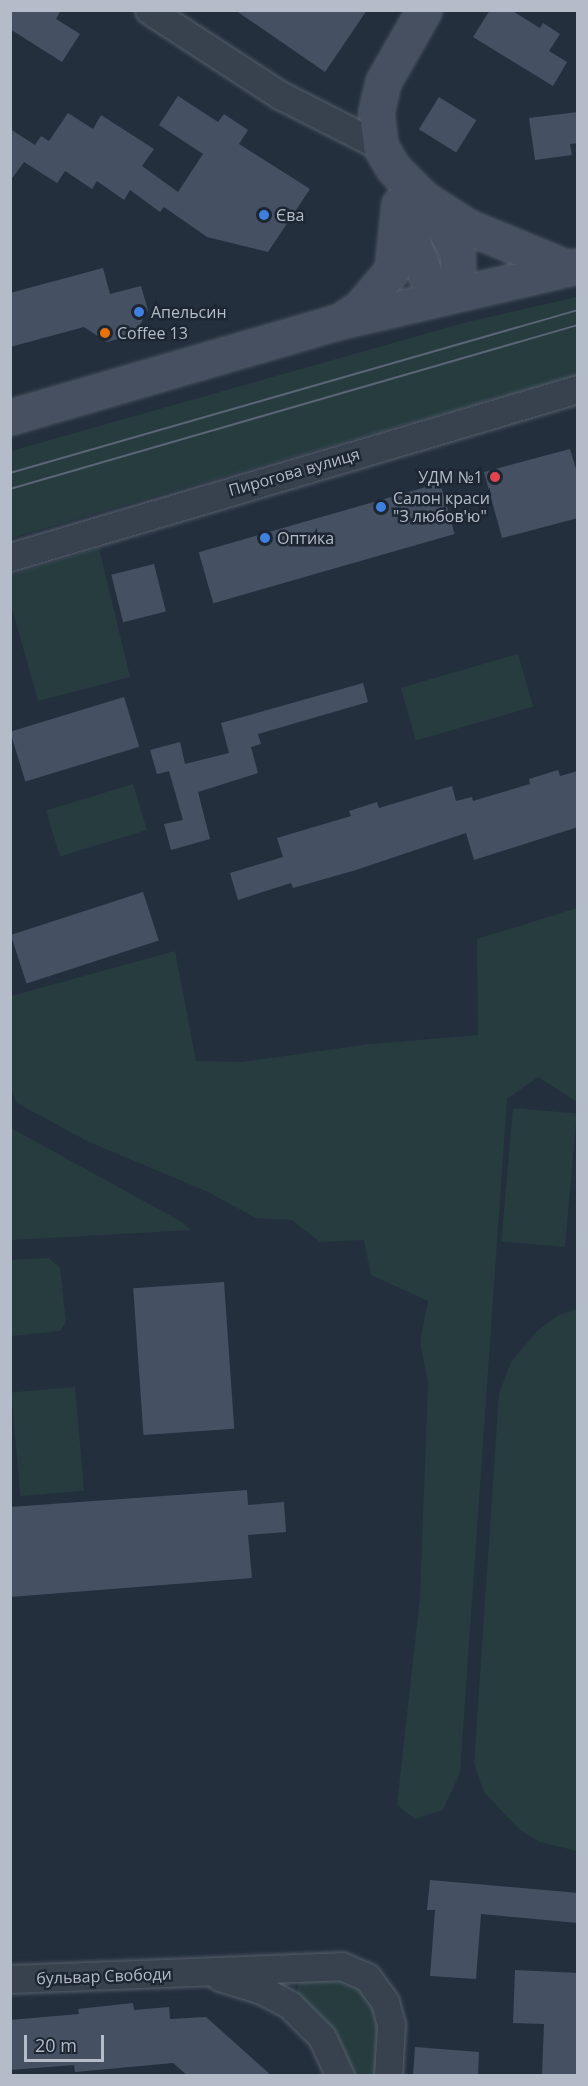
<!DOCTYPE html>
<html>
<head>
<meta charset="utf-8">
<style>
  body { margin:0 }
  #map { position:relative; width:588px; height:2086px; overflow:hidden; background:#242f3e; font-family:"Open Sans",sans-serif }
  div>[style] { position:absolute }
  .green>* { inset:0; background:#263c3f; transform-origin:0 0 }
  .building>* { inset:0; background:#455162; transform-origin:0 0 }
  .roads { filter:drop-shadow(0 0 2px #565f6c) drop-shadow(0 0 2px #565f6c) }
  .minor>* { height:27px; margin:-13.5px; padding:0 13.5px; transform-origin:13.5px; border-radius:13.5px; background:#38414e }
  .secondary>* { height:33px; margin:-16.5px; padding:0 16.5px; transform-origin:16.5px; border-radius:16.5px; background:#465061 }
  .tram>* { height:1.5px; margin:-0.75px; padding:0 0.75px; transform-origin:0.75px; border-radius:0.75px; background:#5a6575 }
  .dots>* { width:16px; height:16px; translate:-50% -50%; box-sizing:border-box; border:3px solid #1d2633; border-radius:50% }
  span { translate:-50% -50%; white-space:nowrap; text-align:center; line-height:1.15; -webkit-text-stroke:5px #1d2633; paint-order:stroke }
  .poi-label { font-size:16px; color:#b4bcc9 }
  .left { translate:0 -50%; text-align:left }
  .right { translate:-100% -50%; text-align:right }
  .street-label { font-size:16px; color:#b4bcc9 }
  .frame { position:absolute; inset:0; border:12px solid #b4bcc9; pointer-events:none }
  .scale { position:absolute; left:24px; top:2035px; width:80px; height:27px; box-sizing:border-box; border:3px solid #b4bcc9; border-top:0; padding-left:8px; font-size:18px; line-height:21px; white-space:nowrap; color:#b4bcc9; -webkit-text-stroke:4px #1d2633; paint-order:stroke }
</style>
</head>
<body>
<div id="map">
  <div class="green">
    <div style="clip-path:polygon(577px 297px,577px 375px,11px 538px,11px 451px,467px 322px)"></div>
    <div style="clip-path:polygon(99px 548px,130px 677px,38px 701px,11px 605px,11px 575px)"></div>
    <div style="left:518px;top:654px;width:55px;height:122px;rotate:74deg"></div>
    <div style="left:133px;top:784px;width:48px;height:91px;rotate:73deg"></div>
    <div style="clip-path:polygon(577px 908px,577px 1102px,538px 1077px,507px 1099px,460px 1773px,443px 1810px,415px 1819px,397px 1805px,420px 1597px,428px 1383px,420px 1341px,428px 1301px,371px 1275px,364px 1240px,320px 1242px,292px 1220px,256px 1218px,208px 1192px,87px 1141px,17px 1103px,11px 1090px,11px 996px,175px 951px,196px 1061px,242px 1062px,370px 1044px,478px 1035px,477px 939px)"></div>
    <div style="left:513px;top:1108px;width:64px;height:134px;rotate:5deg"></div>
    <div style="clip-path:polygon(11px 1128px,180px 1221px,191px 1230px,11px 1240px)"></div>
    <div style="clip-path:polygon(49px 1258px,60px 1268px,66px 1322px,60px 1331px,11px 1336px,11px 1260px)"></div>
    <div style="clip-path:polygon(577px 1309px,577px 1851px,540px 1842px,521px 1831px,484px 1792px,474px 1764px,499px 1394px,511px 1362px,537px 1331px,559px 1315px)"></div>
    <div style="left:75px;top:1387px;width:104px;height:64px;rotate:85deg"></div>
    <div style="clip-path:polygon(367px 1977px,388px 2075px,340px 2075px,299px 2003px,297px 1991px,300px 1979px)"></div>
  </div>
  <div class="building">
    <div style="clip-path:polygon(10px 10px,61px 10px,56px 19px,80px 34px,62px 62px,10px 29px)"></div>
    <div style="clip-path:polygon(235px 10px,367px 10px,325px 72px)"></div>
    <div style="clip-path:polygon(490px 10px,511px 10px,540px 28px,543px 23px,560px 34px,549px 51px,567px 62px,553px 86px,473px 37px)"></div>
    <div style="clip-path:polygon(178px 96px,218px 122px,224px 114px,248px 130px,239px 144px,310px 189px,268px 252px,207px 237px,164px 207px,160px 212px,130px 190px,124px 200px,97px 181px,92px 189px,65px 171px,57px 183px,24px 162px,10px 181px,10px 129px,35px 145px,41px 136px,49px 141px,68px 113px,93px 129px,101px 115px,154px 149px,142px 166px,178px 192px,203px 154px,159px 125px)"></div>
    <div style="left:439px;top:97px;width:44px;height:38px;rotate:32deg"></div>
    <div style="clip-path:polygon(578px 112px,578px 143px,570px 144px,572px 155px,535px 160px,529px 118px)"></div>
    <div style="clip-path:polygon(103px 268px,110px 294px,141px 286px,148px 310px,135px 334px,107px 342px,84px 327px,10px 347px,10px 293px)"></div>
    <div style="clip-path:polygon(570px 449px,578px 476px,578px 518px,502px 538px,484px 472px)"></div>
    <div style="left:440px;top:483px;width:53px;height:251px;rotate:74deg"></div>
    <div style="left:154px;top:564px;width:49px;height:44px;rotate:76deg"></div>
    <div style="clip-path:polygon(363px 683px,368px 702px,258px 734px,261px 744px,251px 747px,258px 773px,198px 792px,210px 839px,171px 850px,164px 824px,183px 820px,169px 771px,157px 774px,150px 750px,180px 742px,185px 764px,229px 753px,221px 723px)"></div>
    <div style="left:124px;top:697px;width:52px;height:119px;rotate:73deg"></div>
    <div style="clip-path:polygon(558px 770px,560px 776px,578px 771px,578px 827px,474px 860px,466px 833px,356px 870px,293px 888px,291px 883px,238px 900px,230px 873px,283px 857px,277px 838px,351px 816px,349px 811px,377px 802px,379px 808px,452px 786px,456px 801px,472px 797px,473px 801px,530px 784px,529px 779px)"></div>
    <div style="left:143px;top:892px;width:51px;height:139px;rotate:72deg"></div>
    <div style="left:224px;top:1282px;width:147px;height:91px;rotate:86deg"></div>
    <div style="clip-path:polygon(247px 1490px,248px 1505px,284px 1502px,286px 1532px,248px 1535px,252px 1578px,10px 1597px,10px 1507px)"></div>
    <div style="clip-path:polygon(430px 1880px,578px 1893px,578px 1923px,481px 1914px,476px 1979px,430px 1976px,435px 1910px,427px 1910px)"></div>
    <div style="clip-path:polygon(515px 1970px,578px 1973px,578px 2076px,542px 2076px,544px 2024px,513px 2023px)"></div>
    <div style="clip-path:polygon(133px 2003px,134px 2010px,169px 2007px,170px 2019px,206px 2017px,272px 2076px,188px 2076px,173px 2063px,75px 2072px,74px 2065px,10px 2070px,10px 2020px,79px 2014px,78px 2009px)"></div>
    <div style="clip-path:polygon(415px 2047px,479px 2052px,478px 2076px,413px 2076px)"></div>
  </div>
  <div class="roads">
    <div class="minor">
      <div style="left:149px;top:10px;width:156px;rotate:33deg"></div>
      <div style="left:280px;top:95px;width:112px;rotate:27deg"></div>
      <div style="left:10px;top:557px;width:592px;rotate:-16.48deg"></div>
      <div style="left:220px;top:1977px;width:44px;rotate:17.2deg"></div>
      <div style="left:262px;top:1990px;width:32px;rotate:28deg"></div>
      <div style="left:290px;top:2005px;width:45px;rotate:45deg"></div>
      <div style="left:322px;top:2037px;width:43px;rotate:65.2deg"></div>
      <div style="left:10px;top:1979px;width:331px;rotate:-2.2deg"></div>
      <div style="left:341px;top:1966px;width:28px;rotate:23deg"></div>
      <div style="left:367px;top:1977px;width:31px;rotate:54deg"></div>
      <div style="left:385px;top:2002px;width:24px;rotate:75deg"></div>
      <div style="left:391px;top:2025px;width:51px;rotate:93.4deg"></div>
    </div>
    <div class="secondary">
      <div style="left:424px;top:10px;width:83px;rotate:119.7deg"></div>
      <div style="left:383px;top:82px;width:31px;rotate:103deg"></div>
      <div style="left:376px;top:112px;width:34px;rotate:83deg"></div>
      <div style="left:380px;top:146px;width:26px;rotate:59deg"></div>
      <div style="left:393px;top:168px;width:42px;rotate:45deg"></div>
      <div style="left:423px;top:198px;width:54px;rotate:32.8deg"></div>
      <div style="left:468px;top:227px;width:105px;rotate:22.4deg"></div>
      <div style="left:431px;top:209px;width:49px;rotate:58.2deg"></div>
      <div style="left:457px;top:251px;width:42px;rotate:88.6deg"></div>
      <div style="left:402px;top:214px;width:72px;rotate:68.8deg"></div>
      <div style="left:428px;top:281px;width:22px;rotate:39deg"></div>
      <div style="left:346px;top:317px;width:17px;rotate:-33deg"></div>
      <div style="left:360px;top:308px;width:50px;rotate:-49.9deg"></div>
      <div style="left:392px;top:270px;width:66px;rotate:-83.9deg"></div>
      <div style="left:10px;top:417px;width:341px;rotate:-16.2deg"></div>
      <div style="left:337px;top:322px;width:247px;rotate:-13.1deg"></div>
    </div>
  </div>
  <div class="tram">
    <div style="left:10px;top:473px;width:591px;rotate:-16.01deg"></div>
    <div style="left:10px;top:489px;width:591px;rotate:-16.11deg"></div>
  </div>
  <div class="dots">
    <div style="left:264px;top:215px;background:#3f7fe0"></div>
    <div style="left:139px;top:312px;background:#3f7fe0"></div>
    <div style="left:105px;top:333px;background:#e8710a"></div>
    <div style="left:495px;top:477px;background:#e0444e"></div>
    <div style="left:381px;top:507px;background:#3f7fe0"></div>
    <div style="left:265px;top:538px;background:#3f7fe0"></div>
  </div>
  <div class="poi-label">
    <span class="left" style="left:276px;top:215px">Єва</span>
    <span class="left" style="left:151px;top:312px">Апельсин</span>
    <span class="left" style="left:117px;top:333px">Coffee 13</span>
    <span class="right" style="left:483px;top:477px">УДМ №1</span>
    <span class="left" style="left:393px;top:507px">Салон краси<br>"З любов'ю"</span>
    <span class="left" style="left:277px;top:538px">Оптика</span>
  </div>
  <div class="street-label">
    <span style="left:294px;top:472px;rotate:-16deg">Пирогова вулиця</span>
    <span style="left:104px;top:1976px;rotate:-2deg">бульвар Свободи</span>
  </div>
  <div class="frame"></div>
  <div class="scale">20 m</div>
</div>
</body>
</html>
